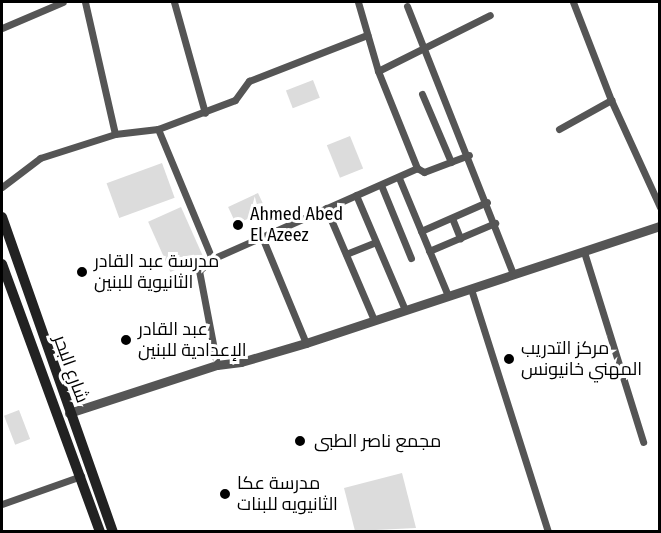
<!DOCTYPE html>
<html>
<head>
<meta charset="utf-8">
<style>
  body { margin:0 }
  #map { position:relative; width:661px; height:533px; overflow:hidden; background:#fff; font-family:"Fira Sans Condensed",Cairo,sans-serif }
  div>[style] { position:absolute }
  .green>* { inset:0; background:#dcdcdc; transform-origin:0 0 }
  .minor>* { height:7px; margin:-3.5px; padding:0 3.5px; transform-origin:3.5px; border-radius:3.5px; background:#555 }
  .tertiary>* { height:9px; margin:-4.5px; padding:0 4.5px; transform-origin:4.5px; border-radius:4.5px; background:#555 }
  .secondary>* { height:10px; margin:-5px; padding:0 5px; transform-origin:5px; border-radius:5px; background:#222 }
  .dots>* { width:16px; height:16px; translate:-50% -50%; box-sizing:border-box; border:3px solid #fff; border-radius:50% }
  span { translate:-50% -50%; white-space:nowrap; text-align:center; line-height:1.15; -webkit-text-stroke:6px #fff; paint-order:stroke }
  .poi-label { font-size:18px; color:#000 }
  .left { translate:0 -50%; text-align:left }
  .street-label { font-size:18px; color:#000 }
  .frame { position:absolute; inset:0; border:3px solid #000; pointer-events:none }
</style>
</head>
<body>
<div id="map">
  <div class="green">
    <div style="left:313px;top:80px;width:19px;height:29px;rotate:69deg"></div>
    <div style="left:350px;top:136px;width:35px;height:25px;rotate:68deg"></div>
    <div style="left:162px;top:163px;width:37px;height:59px;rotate:70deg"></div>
    <div style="left:258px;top:193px;width:19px;height:33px;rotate:65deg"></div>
    <div style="left:181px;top:207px;width:55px;height:36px;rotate:66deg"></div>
    <div style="left:19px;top:410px;width:31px;height:16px;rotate:69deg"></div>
    <div style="clip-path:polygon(402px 473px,416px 528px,355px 531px,344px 488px)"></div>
  </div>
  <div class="minor">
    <div style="left:85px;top:2px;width:135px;rotate:77.2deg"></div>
    <div style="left:174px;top:2px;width:115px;rotate:74.4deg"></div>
    <div style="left:358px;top:2px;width:72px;rotate:73.8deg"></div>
    <div style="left:378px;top:71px;width:105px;rotate:68.1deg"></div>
    <div style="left:417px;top:168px;width:8px;rotate:30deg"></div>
    <div style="left:424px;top:172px;width:48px;rotate:-20.7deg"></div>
    <div style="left:573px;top:2px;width:105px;rotate:68.8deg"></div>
    <div style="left:611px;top:100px;width:118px;rotate:65.4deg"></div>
    <div style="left:407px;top:6px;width:288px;rotate:68.4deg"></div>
    <div style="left:2px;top:28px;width:66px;rotate:-23.1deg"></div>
    <div style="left:378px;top:71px;width:125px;rotate:-26.6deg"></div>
    <div style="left:422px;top:94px;width:74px;rotate:66.9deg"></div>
    <div style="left:158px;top:129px;width:82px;rotate:-20.6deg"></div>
    <div style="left:235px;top:100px;width:24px;rotate:-54deg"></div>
    <div style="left:249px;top:81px;width:127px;rotate:-21.3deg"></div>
    <div style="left:559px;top:129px;width:60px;rotate:-29.1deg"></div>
    <div style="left:399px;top:178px;width:128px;rotate:67.4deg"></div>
    <div style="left:381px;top:185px;width:79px;rotate:67.7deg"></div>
    <div style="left:2px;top:187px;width:48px;rotate:-37.3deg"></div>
    <div style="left:40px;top:158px;width:79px;rotate:-17.7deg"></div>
    <div style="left:115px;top:134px;width:43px;rotate:-6.6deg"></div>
    <div style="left:158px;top:129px;width:141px;rotate:67.4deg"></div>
    <div style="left:356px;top:195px;width:125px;rotate:66.9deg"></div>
    <div style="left:326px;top:208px;width:122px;rotate:66.8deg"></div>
    <div style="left:452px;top:218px;width:22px;rotate:68deg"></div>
    <div style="left:421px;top:231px;width:72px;rotate:-23.7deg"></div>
    <div style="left:262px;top:237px;width:115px;rotate:67.5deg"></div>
    <div style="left:429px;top:251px;width:72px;rotate:-23deg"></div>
    <div style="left:584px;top:252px;width:199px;rotate:72.7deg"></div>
    <div style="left:346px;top:254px;width:31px;rotate:-22deg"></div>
    <div style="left:471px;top:289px;width:255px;rotate:72.4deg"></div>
    <div style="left:217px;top:365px;width:96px;rotate:-100.8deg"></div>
    <div style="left:199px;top:271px;width:18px;rotate:-43deg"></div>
    <div style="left:212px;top:259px;width:224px;rotate:-23.9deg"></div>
    <div style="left:2px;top:504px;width:84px;rotate:-19.5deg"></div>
  </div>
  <div class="tertiary">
    <div style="left:69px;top:413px;width:156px;rotate:-18deg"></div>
    <div style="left:217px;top:365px;width:24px;rotate:-7deg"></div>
    <div style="left:241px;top:362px;width:68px;rotate:-16.3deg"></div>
    <div style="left:306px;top:343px;width:373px;rotate:-18.3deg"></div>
  </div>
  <div class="secondary">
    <div style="left:2px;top:217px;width:334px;rotate:70.6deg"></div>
    <div style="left:2px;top:264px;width:285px;rotate:69.9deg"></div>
  </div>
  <div class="dots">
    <div style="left:238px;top:225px;background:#000"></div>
    <div style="left:82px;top:272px;background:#000"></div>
    <div style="left:126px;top:340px;background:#000"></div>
    <div style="left:509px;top:359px;background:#000"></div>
    <div style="left:300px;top:441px;background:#000"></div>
    <div style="left:225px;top:494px;background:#000"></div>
  </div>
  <div class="poi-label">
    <span class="left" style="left:250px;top:225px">Ahmed Abed<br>El Azeez</span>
    <span class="left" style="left:94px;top:272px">مدرسة عبد القادر<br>الثانيوية للبنين</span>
    <span class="left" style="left:138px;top:340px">عبد القادر<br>الإعدادية للبنين</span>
    <span class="left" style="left:521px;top:359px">مركز التدريب<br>المهني خانيونس</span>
    <span class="left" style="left:314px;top:441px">مجمع ناصر الطبى</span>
    <span class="left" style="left:237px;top:494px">مدرسة عكا<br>الثانيويه للبنات</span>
  </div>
  <div class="street-label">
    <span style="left:71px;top:369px;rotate:70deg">شارع البحر</span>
  </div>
  <div class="frame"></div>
</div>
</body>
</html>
